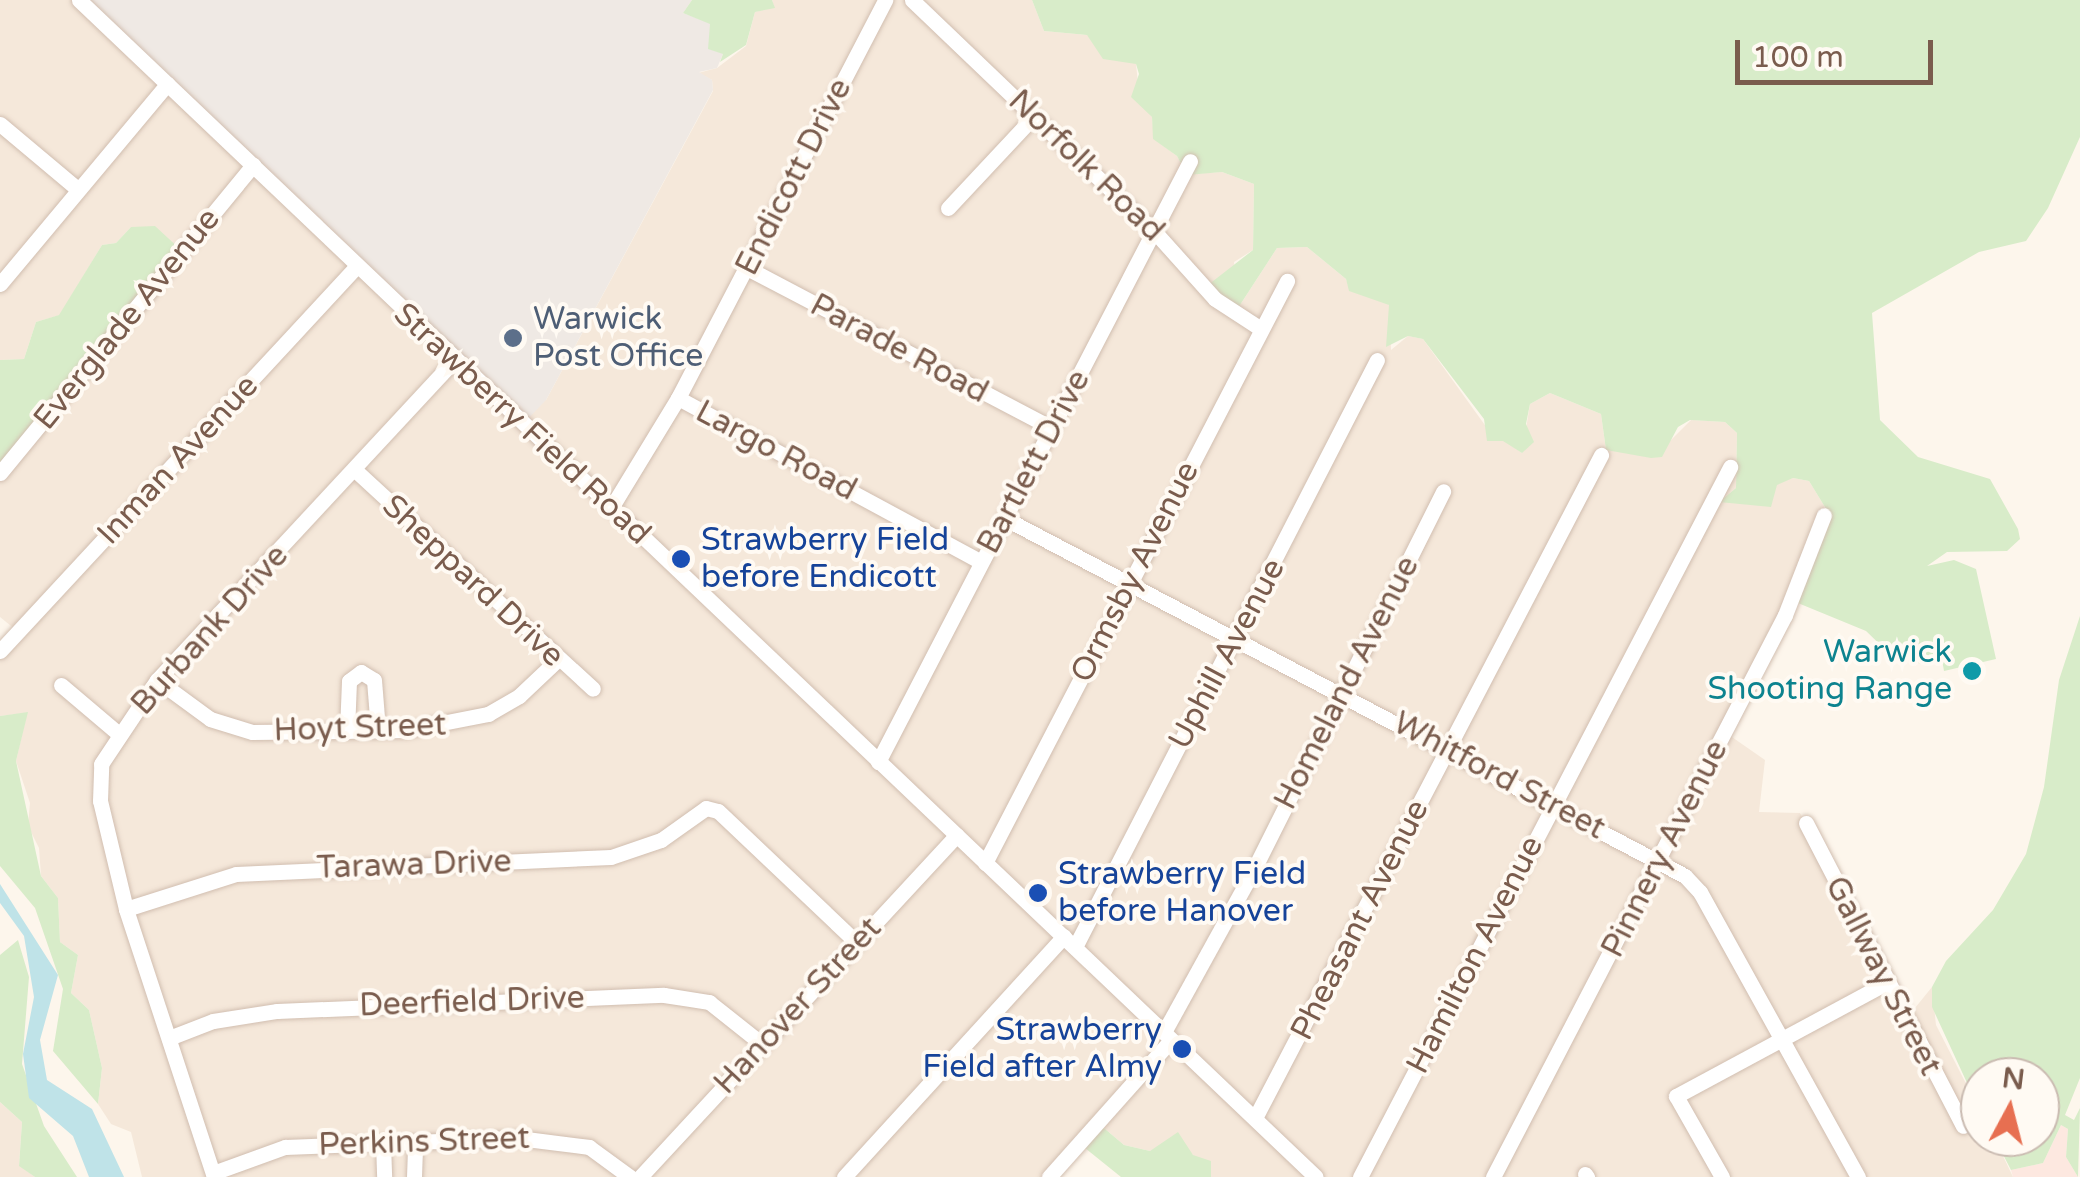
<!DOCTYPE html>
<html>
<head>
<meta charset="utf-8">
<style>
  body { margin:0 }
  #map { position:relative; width:2080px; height:1177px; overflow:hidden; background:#fdf6ec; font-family:"Varela Round",sans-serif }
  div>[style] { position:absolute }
  .residential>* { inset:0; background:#f5e8da }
  .commercial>* { inset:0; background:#fde8e0 }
  .industrial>* { inset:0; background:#efe9e4 }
  .green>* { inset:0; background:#d8ecc9 }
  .water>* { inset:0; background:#bfe3e8 }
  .roads { filter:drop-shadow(0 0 2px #d1beb0) drop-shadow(0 0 2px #d1beb0) }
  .minor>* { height:15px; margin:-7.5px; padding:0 7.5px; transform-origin:7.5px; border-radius:7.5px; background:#fff }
  .dots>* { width:28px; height:28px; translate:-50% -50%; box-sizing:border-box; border:5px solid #fffaf3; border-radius:50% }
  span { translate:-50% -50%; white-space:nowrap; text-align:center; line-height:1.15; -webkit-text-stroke:8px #fffaf3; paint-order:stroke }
  .street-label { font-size:32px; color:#7a5c4d }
  .service-label { font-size:32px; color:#4e5e75 }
  .left { translate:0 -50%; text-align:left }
  .transit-label { font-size:32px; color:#164399 }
  .right { translate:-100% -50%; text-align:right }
  .culture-label { font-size:32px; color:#0d838f }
  .north { position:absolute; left:1960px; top:1057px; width:100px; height:100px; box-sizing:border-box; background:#fffaf3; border:2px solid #cabbb1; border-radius:50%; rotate:7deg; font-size:28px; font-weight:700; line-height:40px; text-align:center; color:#7a5c4d }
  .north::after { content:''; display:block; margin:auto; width:35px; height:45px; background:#e76f51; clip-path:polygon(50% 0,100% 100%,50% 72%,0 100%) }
  .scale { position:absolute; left:1735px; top:40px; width:198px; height:45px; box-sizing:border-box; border:5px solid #7a5c4d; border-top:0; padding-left:12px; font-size:30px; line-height:35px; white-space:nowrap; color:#7a5c4d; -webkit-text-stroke:8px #fffaf3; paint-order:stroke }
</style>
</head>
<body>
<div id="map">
  <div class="residential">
    <div style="clip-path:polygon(0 0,80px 0,546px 400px,713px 91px,712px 80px,698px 73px,717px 68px,746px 46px,755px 12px,774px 7px,772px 0,1032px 0,1044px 31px,1087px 35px,1136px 64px,1140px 102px,1152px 117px,1154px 139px,1177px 156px,1187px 174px,1222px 172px,1254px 184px,1253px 250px,1234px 262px,1238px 308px,1277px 248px,1307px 247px,1346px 279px,1350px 291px,1380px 296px,1389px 305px,1391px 350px,1408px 336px,1423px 339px,1487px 428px,1522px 453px,1530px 404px,1550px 393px,1601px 414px,1606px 450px,1644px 454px,1665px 446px,1691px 420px,1725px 422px,1737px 433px,1736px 488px,1720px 501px,1793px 478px,1809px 481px,1828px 512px,1729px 735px,1765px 760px,1759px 812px,1800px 813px,1894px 998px,1915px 1008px,1932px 987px,1936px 1025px,1980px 1111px,1980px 1137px,1994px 1137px,2013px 1177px,1211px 1177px,1193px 1155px,1169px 1142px,1150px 1151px,1124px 1145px,1098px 1123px,1048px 1177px,142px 1177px,131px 1132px,111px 1124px,98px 1104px,102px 1068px,89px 1010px,71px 993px,78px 955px,60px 942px,58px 898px,41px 876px,39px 848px,28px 826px,30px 803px,16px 761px,27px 713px,0 716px,0 650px,16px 630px,0 617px,0 472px,131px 227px,116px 243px,102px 245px,60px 315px,36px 322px,24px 359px,0 360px)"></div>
    <div style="clip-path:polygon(0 1102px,22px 1122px,19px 1165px,35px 1177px,0 1177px)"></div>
  </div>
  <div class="commercial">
    <div style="clip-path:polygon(2061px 1125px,2068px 1129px,2066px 1157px,2078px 1177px,2013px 1177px,2011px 1170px,2043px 1163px)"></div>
  </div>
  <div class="industrial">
    <div style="clip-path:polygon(80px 0,692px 0,683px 13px,710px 23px,723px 54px,717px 68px,699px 72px,712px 80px,713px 90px,546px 400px,524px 423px)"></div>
  </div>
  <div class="green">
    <div style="clip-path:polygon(692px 0,772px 0,775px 8px,755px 12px,746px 45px,720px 62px,723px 54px,708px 49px,710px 24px,683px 13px)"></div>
    <div style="clip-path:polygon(1032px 0,2080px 0,2080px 137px,2048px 208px,2026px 241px,1979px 252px,1872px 313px,1880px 420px,1918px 457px,1990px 479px,2018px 529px,2020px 539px,2007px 551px,1947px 552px,1927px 566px,1954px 560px,1976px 569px,1996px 659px,1944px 671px,1941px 654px,1929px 665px,1895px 659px,1866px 631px,1793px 601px,1828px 512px,1809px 481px,1793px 478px,1777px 485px,1771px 507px,1719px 502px,1736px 488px,1737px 433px,1725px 422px,1690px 420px,1678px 427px,1662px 457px,1651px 458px,1606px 450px,1601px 414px,1550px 393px,1530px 404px,1526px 424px,1534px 442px,1522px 453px,1503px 441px,1487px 441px,1484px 419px,1423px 339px,1408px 336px,1386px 347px,1389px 305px,1349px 291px,1346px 279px,1307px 247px,1277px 248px,1238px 308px,1208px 285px,1253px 250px,1254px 184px,1222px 172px,1187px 175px,1177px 156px,1153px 139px,1152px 117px,1131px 97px,1139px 74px,1136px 64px,1103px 59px,1087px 35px,1044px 31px)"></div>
    <div style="clip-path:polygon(155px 226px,181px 250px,0 472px,0 360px,24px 359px,36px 322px,59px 315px,102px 245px,116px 243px,131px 227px)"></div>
    <div style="clip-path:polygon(2080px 616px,2080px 1078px,2065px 1115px,2074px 1120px,2080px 1108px,2078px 1177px,2066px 1157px,2068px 1129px,2061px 1125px,2043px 1163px,2011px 1170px,1994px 1137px,2040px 1137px,2040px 1077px,1980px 1077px,1980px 1111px,1932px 1007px,1932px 987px,1946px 961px,1993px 910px,2026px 854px,2044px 787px,2059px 680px)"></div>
    <div style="clip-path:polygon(28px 712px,16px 761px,41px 876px,58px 898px,60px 942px,78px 955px,71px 993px,89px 1010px,102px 1068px,98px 1104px,53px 1051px,63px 989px,35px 908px,0 866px,0 716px)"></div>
    <div style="clip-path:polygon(18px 940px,29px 977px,22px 1064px,44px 1126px,77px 1177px,35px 1177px,19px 1166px,22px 1122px,0 1102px,0 955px)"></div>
    <div style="clip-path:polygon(1098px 1123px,1124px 1145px,1150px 1151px,1178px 1132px,1193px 1155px,1211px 1161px,1211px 1177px,1121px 1177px,1080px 1144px)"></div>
  </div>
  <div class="water">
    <div style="clip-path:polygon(0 884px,58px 975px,40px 1040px,47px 1080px,92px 1109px,124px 1177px,89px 1177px,73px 1136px,29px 1098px,23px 1054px,34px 997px,24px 936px,0 903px)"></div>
  </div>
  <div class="roads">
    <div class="minor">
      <div style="left:79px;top:0;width:1707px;rotate:43.58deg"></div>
      <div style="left:912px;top:0;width:335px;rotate:43.7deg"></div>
      <div style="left:1154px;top:231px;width:91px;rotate:48.1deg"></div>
      <div style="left:1215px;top:299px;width:55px;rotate:33.1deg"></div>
      <div style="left:0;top:124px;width:98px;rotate:40deg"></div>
      <div style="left:948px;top:208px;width:126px;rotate:-46.9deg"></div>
      <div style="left:747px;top:268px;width:344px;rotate:27.7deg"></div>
      <div style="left:0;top:284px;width:261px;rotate:-50.1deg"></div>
      <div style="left:678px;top:398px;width:343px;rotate:28.4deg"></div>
      <div style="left:355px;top:470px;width:323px;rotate:42.6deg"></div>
      <div style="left:0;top:473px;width:399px;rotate:-50.6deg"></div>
      <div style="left:611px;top:508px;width:129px;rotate:-58.7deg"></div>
      <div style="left:678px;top:398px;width:449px;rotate:-62.5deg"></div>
      <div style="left:1004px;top:518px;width:769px;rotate:27.73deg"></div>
      <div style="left:1685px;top:876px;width:22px;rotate:47deg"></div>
      <div style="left:1700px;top:892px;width:326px;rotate:61deg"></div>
      <div style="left:0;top:651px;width:524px;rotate:-47.17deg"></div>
      <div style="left:157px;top:680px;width:66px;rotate:36.3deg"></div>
      <div style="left:210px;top:719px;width:44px;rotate:17.2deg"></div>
      <div style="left:252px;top:732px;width:154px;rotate:-0.7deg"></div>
      <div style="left:406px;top:730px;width:84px;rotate:-11deg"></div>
      <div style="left:488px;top:714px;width:36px;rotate:-30deg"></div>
      <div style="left:519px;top:696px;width:51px;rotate:-43.4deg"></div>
      <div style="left:61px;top:685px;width:77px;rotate:40.3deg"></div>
      <div style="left:347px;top:731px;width:50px;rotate:-87.7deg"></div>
      <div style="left:349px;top:681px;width:15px;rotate:-37deg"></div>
      <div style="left:361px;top:672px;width:15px;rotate:32deg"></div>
      <div style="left:374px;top:680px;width:50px;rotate:85.4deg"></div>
      <div style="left:878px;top:762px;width:677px;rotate:-62.56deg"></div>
      <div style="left:1806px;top:823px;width:341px;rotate:62.6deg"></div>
      <div style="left:985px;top:863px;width:656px;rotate:-62.58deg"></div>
      <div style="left:126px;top:909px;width:115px;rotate:-17.7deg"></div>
      <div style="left:236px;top:874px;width:375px;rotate:-2.6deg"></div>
      <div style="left:611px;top:857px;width:53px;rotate:-18.8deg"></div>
      <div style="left:661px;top:840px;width:55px;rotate:-35.4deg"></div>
      <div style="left:706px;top:808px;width:12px;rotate:14deg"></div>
      <div style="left:718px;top:811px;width:192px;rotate:43.5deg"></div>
      <div style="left:1075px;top:947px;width:660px;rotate:-62.78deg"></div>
      <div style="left:1164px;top:1032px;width:191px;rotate:-61.1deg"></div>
      <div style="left:1256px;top:865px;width:418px;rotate:-63.4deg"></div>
      <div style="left:169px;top:1038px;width:47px;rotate:-21.1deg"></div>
      <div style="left:213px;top:1021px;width:65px;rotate:-8.9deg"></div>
      <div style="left:277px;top:1011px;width:387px;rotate:-2.4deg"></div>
      <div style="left:664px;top:995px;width:46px;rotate:8.8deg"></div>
      <div style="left:709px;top:1002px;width:69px;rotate:38.5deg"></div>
      <div style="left:1255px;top:1118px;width:748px;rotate:-62.44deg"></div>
      <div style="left:383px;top:1143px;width:34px;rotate:88deg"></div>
      <div style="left:213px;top:1173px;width:77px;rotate:-19.9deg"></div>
      <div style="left:285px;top:1147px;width:233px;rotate:-2.2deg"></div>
      <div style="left:518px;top:1138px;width:72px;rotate:7.2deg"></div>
      <div style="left:589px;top:1147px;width:51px;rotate:36.2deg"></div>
      <div style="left:1585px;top:1174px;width:4px;rotate:56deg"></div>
      <div style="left:214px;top:1177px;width:282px;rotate:-108.2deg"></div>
      <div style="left:126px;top:909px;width:111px;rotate:-103.5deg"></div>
      <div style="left:100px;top:801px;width:37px;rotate:-88deg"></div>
      <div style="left:101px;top:764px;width:101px;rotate:-56.3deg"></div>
      <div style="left:157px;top:680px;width:437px;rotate:-47.1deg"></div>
      <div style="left:414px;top:1177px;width:35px;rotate:-88deg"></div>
      <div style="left:640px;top:1177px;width:466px;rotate:-47.2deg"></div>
      <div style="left:844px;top:1177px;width:326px;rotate:-47.6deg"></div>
      <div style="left:1049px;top:1177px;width:183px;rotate:-48.3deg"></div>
      <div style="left:1360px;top:1177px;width:801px;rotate:-62.47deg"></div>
      <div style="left:1493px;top:1177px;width:633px;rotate:-62.54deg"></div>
      <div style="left:1785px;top:615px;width:107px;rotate:-68.7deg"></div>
      <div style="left:1722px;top:1177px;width:93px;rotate:-119.6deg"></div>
      <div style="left:1676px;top:1096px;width:236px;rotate:-28.3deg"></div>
    </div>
  </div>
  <div class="dots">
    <div style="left:513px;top:338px;background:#5c6f8a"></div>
    <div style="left:681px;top:559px;background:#1a4fb4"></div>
    <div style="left:1972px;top:671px;background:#0f9aa8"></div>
    <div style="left:1038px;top:893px;background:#1a4fb4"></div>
    <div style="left:1182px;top:1049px;background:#1a4fb4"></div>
  </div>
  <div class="street-label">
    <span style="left:1086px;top:166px;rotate:44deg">Norfolk Road</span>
    <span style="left:794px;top:177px;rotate:-63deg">Endicott Drive</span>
    <span style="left:127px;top:319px;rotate:-51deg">Everglade Avenue</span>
    <span style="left:899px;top:349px;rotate:28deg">Parade Road</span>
    <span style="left:522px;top:424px;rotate:43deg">Strawberry Field Road</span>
    <span style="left:776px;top:451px;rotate:28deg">Largo Road</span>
    <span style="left:178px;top:460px;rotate:-47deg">Inman Avenue</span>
    <span style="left:1034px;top:462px;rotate:-62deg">Bartlett Drive</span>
    <span style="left:1135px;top:572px;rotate:-63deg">Ormsby Avenue</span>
    <span style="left:473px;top:581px;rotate:43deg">Sheppard Drive</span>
    <span style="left:210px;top:630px;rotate:-48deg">Burbank Drive</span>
    <span style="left:1227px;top:654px;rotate:-62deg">Uphill Avenue</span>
    <span style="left:1347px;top:683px;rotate:-63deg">Homeland Avenue</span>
    <span style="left:360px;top:728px;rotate:-2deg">Hoyt Street</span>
    <span style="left:1499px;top:776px;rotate:28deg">Whitford Street</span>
    <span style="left:1665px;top:849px;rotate:-63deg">Pinnery Avenue</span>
    <span style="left:414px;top:865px;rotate:-2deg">Tarawa Drive</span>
    <span style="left:1360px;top:920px;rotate:-63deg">Pheasant Avenue</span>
    <span style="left:1475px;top:955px;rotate:-63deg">Hamilton Avenue</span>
    <span style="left:1883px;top:976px;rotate:63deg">Gallway Street</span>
    <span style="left:472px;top:1002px;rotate:-2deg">Deerfield Drive</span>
    <span style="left:798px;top:1006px;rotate:-47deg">Hanover Street</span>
    <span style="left:424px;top:1142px;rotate:-2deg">Perkins Street</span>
  </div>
  <div class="service-label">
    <span class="left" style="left:533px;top:338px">Warwick<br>Post Office</span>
  </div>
  <div class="transit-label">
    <span class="left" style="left:701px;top:559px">Strawberry Field<br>before Endicott</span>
    <span class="left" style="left:1058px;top:893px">Strawberry Field<br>before Hanover</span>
    <span class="right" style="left:1162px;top:1049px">Strawberry<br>Field after Almy</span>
  </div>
  <div class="culture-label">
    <span class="right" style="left:1952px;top:671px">Warwick<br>Shooting Range</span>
  </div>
  <div class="north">N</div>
  <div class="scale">100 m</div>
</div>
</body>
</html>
